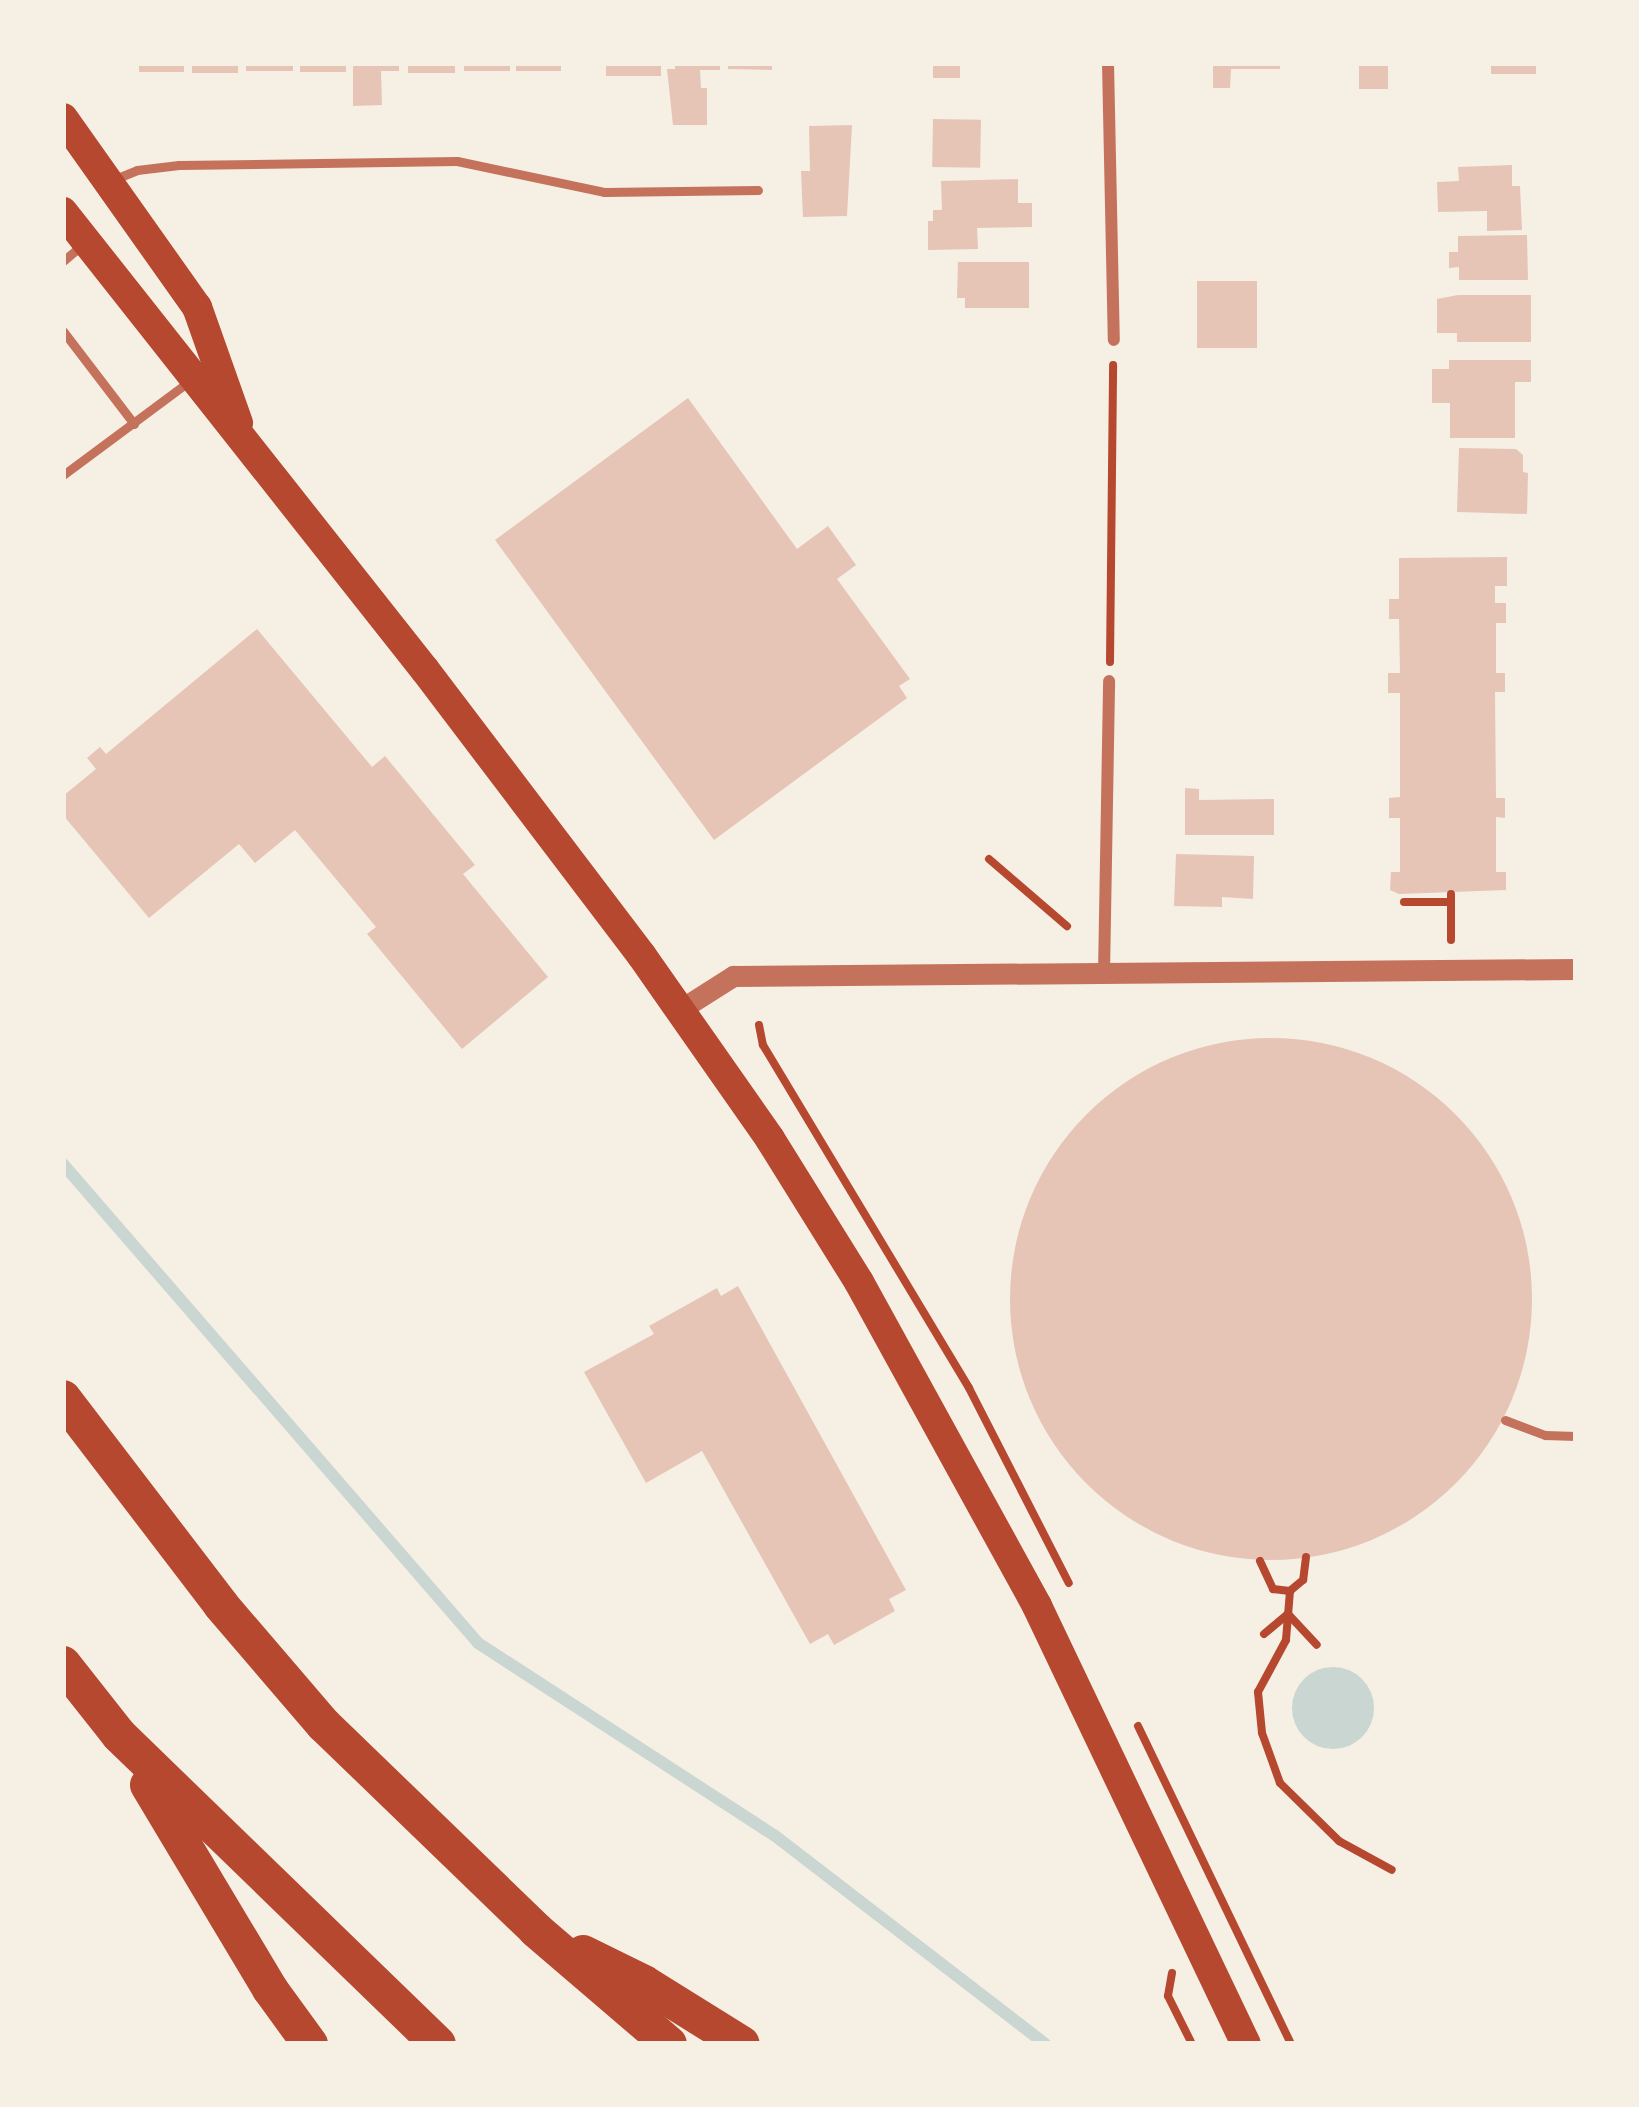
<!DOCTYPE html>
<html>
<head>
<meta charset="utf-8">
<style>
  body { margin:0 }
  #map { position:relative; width:1639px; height:2107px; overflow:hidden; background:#f6efe4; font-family:Manrope,sans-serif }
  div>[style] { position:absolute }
  .water>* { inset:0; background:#c9d6d2 }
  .round { border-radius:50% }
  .stream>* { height:12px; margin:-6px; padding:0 6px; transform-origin:6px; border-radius:6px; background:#c9d6d2 }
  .building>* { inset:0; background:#e6c5b7; transform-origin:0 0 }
  .path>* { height:8px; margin:-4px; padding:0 4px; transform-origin:4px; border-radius:4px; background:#b5482f }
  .service>* { height:9px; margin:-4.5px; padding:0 4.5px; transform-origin:4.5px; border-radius:4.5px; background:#c5725c }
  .minor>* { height:12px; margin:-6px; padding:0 6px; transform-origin:6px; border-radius:6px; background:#c5725c }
  .tertiary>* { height:21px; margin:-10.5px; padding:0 10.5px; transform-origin:10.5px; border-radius:10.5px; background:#c5725c }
  .primary>* { height:30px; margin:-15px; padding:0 15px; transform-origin:15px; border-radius:15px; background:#b5482f }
  .motorway>* { height:36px; margin:-18px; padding:0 18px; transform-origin:18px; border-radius:18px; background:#b5482f }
  span { translate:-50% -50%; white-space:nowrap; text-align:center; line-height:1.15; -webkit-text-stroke:10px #f6efe4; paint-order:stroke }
  .frame { position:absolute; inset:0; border:66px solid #f6efe4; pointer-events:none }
</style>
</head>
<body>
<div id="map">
  <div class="water">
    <div class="round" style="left:1292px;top:1667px;width:82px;height:82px"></div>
  </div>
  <div class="stream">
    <div style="left:63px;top:1164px;width:634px;rotate:49.09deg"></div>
    <div style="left:478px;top:1643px;width:353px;rotate:33deg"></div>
    <div style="left:774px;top:1835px;width:342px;rotate:37.6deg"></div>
  </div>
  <div class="building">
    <div style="left:139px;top:63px;width:45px;height:9px"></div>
    <div style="left:192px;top:63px;width:46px;height:10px"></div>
    <div style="left:246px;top:63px;width:47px;height:8px"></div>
    <div style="left:300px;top:63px;width:46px;height:9px"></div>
    <div style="clip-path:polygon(353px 63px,399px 63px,399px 71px,381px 71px,382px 105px,353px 106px)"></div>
    <div style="left:408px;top:63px;width:47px;height:10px"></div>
    <div style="left:464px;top:63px;width:46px;height:8px"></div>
    <div style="left:516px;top:63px;width:45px;height:8px"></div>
    <div style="left:606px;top:63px;width:55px;height:13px"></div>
    <div style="clip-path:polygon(675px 63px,720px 63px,720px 70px,700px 70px,701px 88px,707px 88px,707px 125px,673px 125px,667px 69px,675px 69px)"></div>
    <div style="clip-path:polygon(728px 63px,772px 63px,772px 70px,728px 69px)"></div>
    <div style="left:933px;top:63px;width:27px;height:15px"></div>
    <div style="clip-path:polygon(1213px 63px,1280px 63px,1280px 69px,1231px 69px,1230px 88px,1213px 88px)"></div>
    <div style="left:1359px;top:63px;width:29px;height:26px"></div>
    <div style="left:1491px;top:63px;width:45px;height:11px"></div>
    <div style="left:933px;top:119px;width:48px;height:48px;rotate:1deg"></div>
    <div style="clip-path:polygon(852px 125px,847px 216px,803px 217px,801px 171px,810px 171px,809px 126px)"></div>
    <div style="clip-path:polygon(1512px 165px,1512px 186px,1520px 186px,1522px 230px,1487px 231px,1487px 211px,1438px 212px,1437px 182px,1459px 181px,1458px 167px)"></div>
    <div style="clip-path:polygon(1018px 179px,1018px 203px,1032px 203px,1032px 227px,977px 228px,978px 249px,928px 250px,928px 221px,933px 221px,933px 210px,942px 210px,941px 181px)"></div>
    <div style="clip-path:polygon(1527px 235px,1528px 280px,1459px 280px,1459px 267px,1449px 268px,1449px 252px,1458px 252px,1458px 236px)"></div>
    <div style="clip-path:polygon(958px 262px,1029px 262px,1029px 308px,965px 308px,965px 298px,957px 298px)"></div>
    <div style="left:1197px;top:281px;width:60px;height:67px"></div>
    <div style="clip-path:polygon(1458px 295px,1531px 295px,1531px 342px,1457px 342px,1457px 333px,1437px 333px,1437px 299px)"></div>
    <div style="clip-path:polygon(1449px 360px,1531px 360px,1531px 382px,1515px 382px,1515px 438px,1450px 438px,1450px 403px,1432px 403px,1432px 369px,1449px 369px)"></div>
    <div style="clip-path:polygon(688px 398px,797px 549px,828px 526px,856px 565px,837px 579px,910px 679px,899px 686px,907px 698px,714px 840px,495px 540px)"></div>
    <div style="clip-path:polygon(1459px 448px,1516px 449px,1523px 455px,1523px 472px,1528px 473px,1527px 514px,1457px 512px)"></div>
    <div style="clip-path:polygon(1507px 557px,1507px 586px,1495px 586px,1495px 603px,1506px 603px,1506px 623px,1496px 623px,1496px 673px,1505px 673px,1505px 692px,1495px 692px,1496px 798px,1505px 798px,1505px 818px,1496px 817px,1496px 872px,1506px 872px,1506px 890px,1399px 894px,1390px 890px,1391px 872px,1400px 872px,1400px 818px,1389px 818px,1389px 798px,1400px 797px,1400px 693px,1388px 693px,1388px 673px,1400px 673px,1399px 619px,1389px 619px,1389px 599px,1399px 599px,1399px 558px)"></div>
    <div style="clip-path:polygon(257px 629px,372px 767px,385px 756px,475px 865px,463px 874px,548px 977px,462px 1049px,367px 934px,376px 927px,295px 830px,255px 863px,239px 844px,149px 918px,63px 815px,63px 796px,96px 769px,87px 758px,100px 747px,106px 754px)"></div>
    <div style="clip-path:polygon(1185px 788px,1199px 789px,1199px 800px,1274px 799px,1274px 835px,1185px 835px)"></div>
    <div style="clip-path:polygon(1176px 854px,1254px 856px,1253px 899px,1222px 897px,1222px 907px,1174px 906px)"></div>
    <div class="round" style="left:1010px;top:1038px;width:522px;height:522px"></div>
    <div style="clip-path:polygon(738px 1286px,906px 1590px,889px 1599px,895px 1611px,834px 1645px,828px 1634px,810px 1644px,702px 1451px,646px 1483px,584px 1372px,654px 1334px,649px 1326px,717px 1288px,721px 1296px)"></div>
  </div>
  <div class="path">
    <div style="left:1110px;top:662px;width:297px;rotate:-89.4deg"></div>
    <div style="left:989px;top:859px;width:103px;rotate:40.7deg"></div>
    <div style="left:1404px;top:902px;width:47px"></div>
    <div style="left:1451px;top:940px;width:46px;rotate:-90deg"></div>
    <div style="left:759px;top:1025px;width:20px;rotate:79deg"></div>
    <div style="left:763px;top:1045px;width:400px;rotate:59deg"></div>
    <div style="left:969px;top:1388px;width:219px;rotate:62.9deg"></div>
    <div style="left:1306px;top:1557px;width:23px;rotate:97deg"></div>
    <div style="left:1303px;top:1580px;width:17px;rotate:140deg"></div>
    <div style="left:1290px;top:1591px;width:49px;rotate:94.7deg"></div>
    <div style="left:1286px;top:1640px;width:59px;rotate:118.3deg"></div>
    <div style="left:1258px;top:1692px;width:41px;rotate:84.4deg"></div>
    <div style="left:1262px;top:1733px;width:53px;rotate:70.2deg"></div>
    <div style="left:1280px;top:1783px;width:83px;rotate:44.5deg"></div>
    <div style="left:1339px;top:1841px;width:60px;rotate:28.7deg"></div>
    <div style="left:1260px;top:1561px;width:31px;rotate:65deg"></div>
    <div style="left:1273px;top:1589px;width:17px;rotate:7deg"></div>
    <div style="left:1264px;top:1634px;width:31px;rotate:-40deg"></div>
    <div style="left:1288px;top:1614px;width:42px;rotate:46.9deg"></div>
    <div style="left:1138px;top:1726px;width:353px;rotate:64.3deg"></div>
    <div style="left:1172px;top:1973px;width:23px;rotate:100deg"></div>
    <div style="left:1168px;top:1996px;width:54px;rotate:63.4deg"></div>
  </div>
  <div class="service">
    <div style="left:115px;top:179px;width:24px;rotate:-22deg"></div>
    <div style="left:137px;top:170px;width:42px;rotate:-6.8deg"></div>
    <div style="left:179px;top:165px;width:278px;rotate:-0.8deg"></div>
    <div style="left:457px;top:161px;width:150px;rotate:11.9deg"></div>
    <div style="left:604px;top:192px;width:154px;rotate:-0.7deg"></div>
    <div style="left:63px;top:261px;width:25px;rotate:-40deg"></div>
    <div style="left:63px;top:331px;width:117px;rotate:52.6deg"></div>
    <div style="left:63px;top:475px;width:156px;rotate:-36.6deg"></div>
    <div style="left:1505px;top:1420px;width:43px;rotate:20.6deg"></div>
    <div style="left:1545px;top:1435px;width:31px;rotate:2deg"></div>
  </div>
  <div class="minor">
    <div style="left:1108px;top:63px;width:277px;rotate:88.8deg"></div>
    <div style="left:1104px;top:974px;width:293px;rotate:-89deg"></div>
  </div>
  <div class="tertiary">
    <div style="left:681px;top:1009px;width:62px;rotate:-32.4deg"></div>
    <div style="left:733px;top:976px;width:843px;rotate:-0.48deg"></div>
  </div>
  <div class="primary">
    <div style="left:63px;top:118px;width:232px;rotate:54.7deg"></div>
    <div style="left:197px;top:307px;width:123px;rotate:70.5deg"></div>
    <div style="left:63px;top:212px;width:584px;rotate:51.68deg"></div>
    <div style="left:425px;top:670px;width:359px;rotate:52.8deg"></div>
    <div style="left:642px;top:956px;width:223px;rotate:55deg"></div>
    <div style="left:770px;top:1139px;width:168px;rotate:58.1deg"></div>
    <div style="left:859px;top:1282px;width:370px;rotate:61.2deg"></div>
    <div style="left:1037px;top:1606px;width:485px;rotate:64.5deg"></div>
  </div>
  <div class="motorway">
    <div style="left:63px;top:1398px;width:260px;rotate:52.6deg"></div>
    <div style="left:221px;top:1605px;width:158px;rotate:49.4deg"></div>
    <div style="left:324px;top:1725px;width:295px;rotate:44deg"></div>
    <div style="left:536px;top:1930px;width:175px;rotate:40.6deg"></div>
    <div style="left:63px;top:1664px;width:90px;rotate:51.7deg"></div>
    <div style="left:119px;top:1735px;width:444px;rotate:44.1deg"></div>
    <div style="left:148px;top:1785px;width:238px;rotate:59.1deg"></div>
    <div style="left:270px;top:1989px;width:68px;rotate:54deg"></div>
    <div style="left:583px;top:1953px;width:68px;rotate:26.2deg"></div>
    <div style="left:644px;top:1983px;width:115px;rotate:31.9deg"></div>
  </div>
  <div class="frame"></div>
</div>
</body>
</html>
